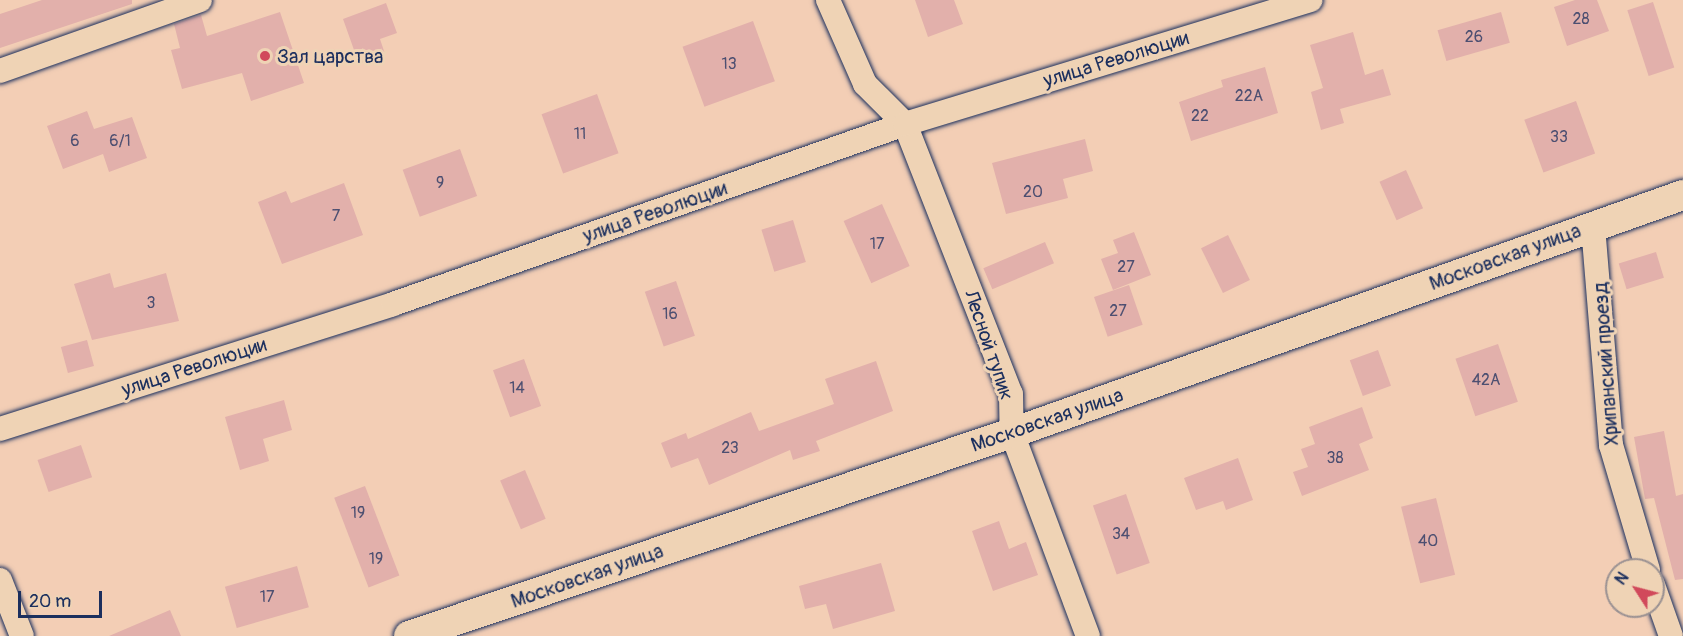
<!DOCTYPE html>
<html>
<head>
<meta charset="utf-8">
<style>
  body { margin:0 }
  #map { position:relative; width:1683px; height:636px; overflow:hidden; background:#f3ceb5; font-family:Pangolin,sans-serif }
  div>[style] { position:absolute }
  .building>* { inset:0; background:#e2b0ab; transform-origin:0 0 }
  .roads { filter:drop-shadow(0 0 2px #1b2f5e) drop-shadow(0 0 2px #1b2f5e) }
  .minor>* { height:24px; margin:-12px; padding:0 12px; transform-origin:12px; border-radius:12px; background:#efd3b5 }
  .tertiary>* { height:30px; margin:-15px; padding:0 15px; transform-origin:15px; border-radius:15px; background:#efd3b5 }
  .dots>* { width:16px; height:16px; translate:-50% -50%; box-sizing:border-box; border:3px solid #efd3b5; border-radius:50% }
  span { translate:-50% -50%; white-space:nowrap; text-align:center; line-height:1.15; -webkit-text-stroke:6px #efd3b5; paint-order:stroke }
  .number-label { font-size:16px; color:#4d4f71 }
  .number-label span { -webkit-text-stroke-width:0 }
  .poi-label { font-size:20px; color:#1b2f5e }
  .left { translate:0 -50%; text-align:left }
  .street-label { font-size:20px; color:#1b2f5e }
  .north { position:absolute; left:1605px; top:558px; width:60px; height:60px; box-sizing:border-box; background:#efd3b5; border:2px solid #9a9192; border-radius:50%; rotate:306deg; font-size:16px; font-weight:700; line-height:24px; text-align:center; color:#1b2f5e }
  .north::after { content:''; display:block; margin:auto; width:21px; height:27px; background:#d1495b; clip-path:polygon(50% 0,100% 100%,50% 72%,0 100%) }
  .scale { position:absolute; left:18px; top:591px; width:84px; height:27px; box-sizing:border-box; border:3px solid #1b2f5e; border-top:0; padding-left:8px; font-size:18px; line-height:21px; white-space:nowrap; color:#1b2f5e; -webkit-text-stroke:4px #efd3b5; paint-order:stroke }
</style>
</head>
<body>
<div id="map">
  <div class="building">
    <div style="clip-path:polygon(42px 0,132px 0,132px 4px,0 48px,0 14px)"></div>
    <div style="clip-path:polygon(915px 0,954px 0,963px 24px,928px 37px)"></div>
    <div style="clip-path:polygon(1575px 0,1597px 0,1609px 31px,1567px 46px,1554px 7px)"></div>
    <div style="left:1653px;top:2px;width:69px;height:27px;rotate:72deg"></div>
    <div style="clip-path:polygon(386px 3px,397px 33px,380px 39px,385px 54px,359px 64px,343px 19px)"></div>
    <div style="clip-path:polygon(280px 12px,304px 83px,251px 101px,242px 73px,182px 89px,171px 50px,180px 48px,174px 24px,201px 15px,207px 36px)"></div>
    <div style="left:1501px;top:12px;width:32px;height:66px;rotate:74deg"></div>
    <div style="left:753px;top:21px;width:64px;height:75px;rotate:70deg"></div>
    <div style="clip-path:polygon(1353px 32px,1365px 75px,1383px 69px,1391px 95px,1340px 109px,1344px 123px,1321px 130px,1311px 92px,1323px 88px,1310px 45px)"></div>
    <div style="clip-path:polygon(1265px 67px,1278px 113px,1191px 141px,1179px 102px,1223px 87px,1221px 80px)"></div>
    <div style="left:597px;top:94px;width:63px;height:59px;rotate:70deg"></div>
    <div style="left:1576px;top:101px;width:56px;height:55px;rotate:70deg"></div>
    <div style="clip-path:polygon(87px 111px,94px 129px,132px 117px,147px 158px,109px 172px,103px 154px,63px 169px,47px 126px)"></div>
    <div style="clip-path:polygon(1085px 139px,1093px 171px,1063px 179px,1068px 198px,1006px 214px,992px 163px)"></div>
    <div style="left:460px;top:149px;width:50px;height:61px;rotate:70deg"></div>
    <div style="left:1406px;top:170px;width:42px;height:29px;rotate:66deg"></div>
    <div style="clip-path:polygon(344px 183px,363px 235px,282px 264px,258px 202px,286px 191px,291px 203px)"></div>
    <div style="left:882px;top:204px;width:68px;height:42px;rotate:66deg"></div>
    <div style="left:793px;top:220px;width:44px;height:33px;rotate:73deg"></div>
    <div style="clip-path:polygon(1134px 232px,1151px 275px,1113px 290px,1101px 259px,1118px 253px,1113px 240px)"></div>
    <div style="left:1228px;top:235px;width:50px;height:30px;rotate:64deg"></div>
    <div style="left:1045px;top:242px;width:23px;height:67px;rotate:67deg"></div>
    <div style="left:1656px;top:252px;width:27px;height:39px;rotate:73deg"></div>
    <div style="clip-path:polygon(110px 273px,114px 288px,166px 273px,179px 321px,92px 340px,74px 284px)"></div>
    <div style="left:676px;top:281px;width:58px;height:33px;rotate:71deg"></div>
    <div style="left:1129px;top:285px;width:42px;height:37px;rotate:71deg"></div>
    <div style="left:87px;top:340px;width:27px;height:27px;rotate:75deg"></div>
    <div style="left:1498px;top:344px;width:61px;height:45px;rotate:71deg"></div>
    <div style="left:1378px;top:350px;width:38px;height:30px;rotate:70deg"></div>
    <div style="left:524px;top:359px;width:50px;height:33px;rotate:70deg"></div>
    <div style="clip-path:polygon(876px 361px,893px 411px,816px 441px,820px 451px,793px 460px,790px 450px,709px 485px,698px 458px,671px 468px,661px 443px,686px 433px,688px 439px,751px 412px,759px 431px,834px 404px,825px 379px)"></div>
    <div style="clip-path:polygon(284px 400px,292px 430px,263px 439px,269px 461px,240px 470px,225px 417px)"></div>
    <div style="clip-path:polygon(1362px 407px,1373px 438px,1359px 444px,1369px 470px,1302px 496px,1293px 472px,1308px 467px,1301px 449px,1315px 444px,1309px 427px)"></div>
    <div style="clip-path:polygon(1664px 431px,1676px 496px,1683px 494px,1683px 579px,1675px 580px,1654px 498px,1645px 499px,1634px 437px)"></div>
    <div style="left:81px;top:445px;width:34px;height:46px;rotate:71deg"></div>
    <div style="clip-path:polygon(1238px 458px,1253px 500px,1226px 510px,1223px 501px,1196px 510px,1184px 478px)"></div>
    <div style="left:525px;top:470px;width:53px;height:27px;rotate:67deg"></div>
    <div style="left:365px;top:486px;width:96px;height:33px;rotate:69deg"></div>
    <div style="left:1126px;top:494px;width:73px;height:35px;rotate:71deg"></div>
    <div style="left:1436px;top:498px;width:79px;height:36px;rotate:76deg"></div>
    <div style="clip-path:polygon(999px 521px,1009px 549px,1026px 542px,1038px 575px,993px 591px,972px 531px)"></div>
    <div style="clip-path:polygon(881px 563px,895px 611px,833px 629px,826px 604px,805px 609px,799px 586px)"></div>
    <div style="left:297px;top:566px;width:43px;height:75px;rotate:74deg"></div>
    <div style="clip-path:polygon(170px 610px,181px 636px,109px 636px)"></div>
  </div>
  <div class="roads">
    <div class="minor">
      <div style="left:828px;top:0;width:92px;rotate:66.2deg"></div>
      <div style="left:865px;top:84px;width:57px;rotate:45deg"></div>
      <div style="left:905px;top:124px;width:290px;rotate:68.6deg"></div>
      <div style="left:1011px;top:394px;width:39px;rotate:89deg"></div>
      <div style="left:1012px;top:433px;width:217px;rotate:69.5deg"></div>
      <div style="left:0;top:71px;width:212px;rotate:-19.5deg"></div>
      <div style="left:1593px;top:226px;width:220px;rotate:85.3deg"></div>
      <div style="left:1611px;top:445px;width:130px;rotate:73.5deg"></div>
      <div style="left:0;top:429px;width:412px;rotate:-17.6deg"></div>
      <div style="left:393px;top:304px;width:543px;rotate:-19.37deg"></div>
      <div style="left:905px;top:124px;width:424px;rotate:-17deg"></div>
      <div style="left:0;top:580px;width:60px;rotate:68.6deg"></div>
      <div style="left:1653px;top:585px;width:54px;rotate:70.6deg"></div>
    </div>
    <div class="tertiary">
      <div style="left:409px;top:636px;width:636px;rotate:-18.61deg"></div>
      <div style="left:1012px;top:433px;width:712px;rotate:-19.53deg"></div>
    </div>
  </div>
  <div class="dots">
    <div style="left:265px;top:56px;background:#d1495b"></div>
  </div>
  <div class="number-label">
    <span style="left:1581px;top:19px">28</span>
    <span style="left:1474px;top:37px">26</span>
    <span style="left:729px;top:64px">13</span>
    <span style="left:1249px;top:96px">22А</span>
    <span style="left:1200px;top:116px">22</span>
    <span style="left:580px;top:134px">11</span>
    <span style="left:1559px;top:137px">33</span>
    <span style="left:75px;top:141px">6</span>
    <span style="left:120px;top:141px">6/1</span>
    <span style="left:440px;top:183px">9</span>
    <span style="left:1033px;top:192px">20</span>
    <span style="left:336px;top:216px">7</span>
    <span style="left:877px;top:244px">17</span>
    <span style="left:1126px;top:267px">27</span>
    <span style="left:151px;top:303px">3</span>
    <span style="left:1118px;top:311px">27</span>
    <span style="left:670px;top:314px">16</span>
    <span style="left:1486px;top:380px">42А</span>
    <span style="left:517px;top:388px">14</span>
    <span style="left:730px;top:448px">23</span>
    <span style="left:1335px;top:458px">38</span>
    <span style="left:358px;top:513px">19</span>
    <span style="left:1121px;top:534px">34</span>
    <span style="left:1428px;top:541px">40</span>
    <span style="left:376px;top:559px">19</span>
    <span style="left:267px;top:597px">17</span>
  </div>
  <div class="poi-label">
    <span class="left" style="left:277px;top:56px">Зал царства</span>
  </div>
  <div class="street-label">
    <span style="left:1116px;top:59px;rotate:-17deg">улица Революции</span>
    <span style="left:655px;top:212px;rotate:-19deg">улица Революции</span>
    <span style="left:1505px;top:257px;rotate:-20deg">Московская улица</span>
    <span style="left:989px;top:345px;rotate:71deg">Лесной тупик</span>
    <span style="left:1606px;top:364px;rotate:-94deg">Хрипанский проезд</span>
    <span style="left:194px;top:367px;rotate:-18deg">улица Революции</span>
    <span style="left:1047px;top:420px;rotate:-19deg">Московская улица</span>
    <span style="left:587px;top:576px;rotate:-19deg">Московская улица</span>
  </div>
  <div class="north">N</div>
  <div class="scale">20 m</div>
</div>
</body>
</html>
